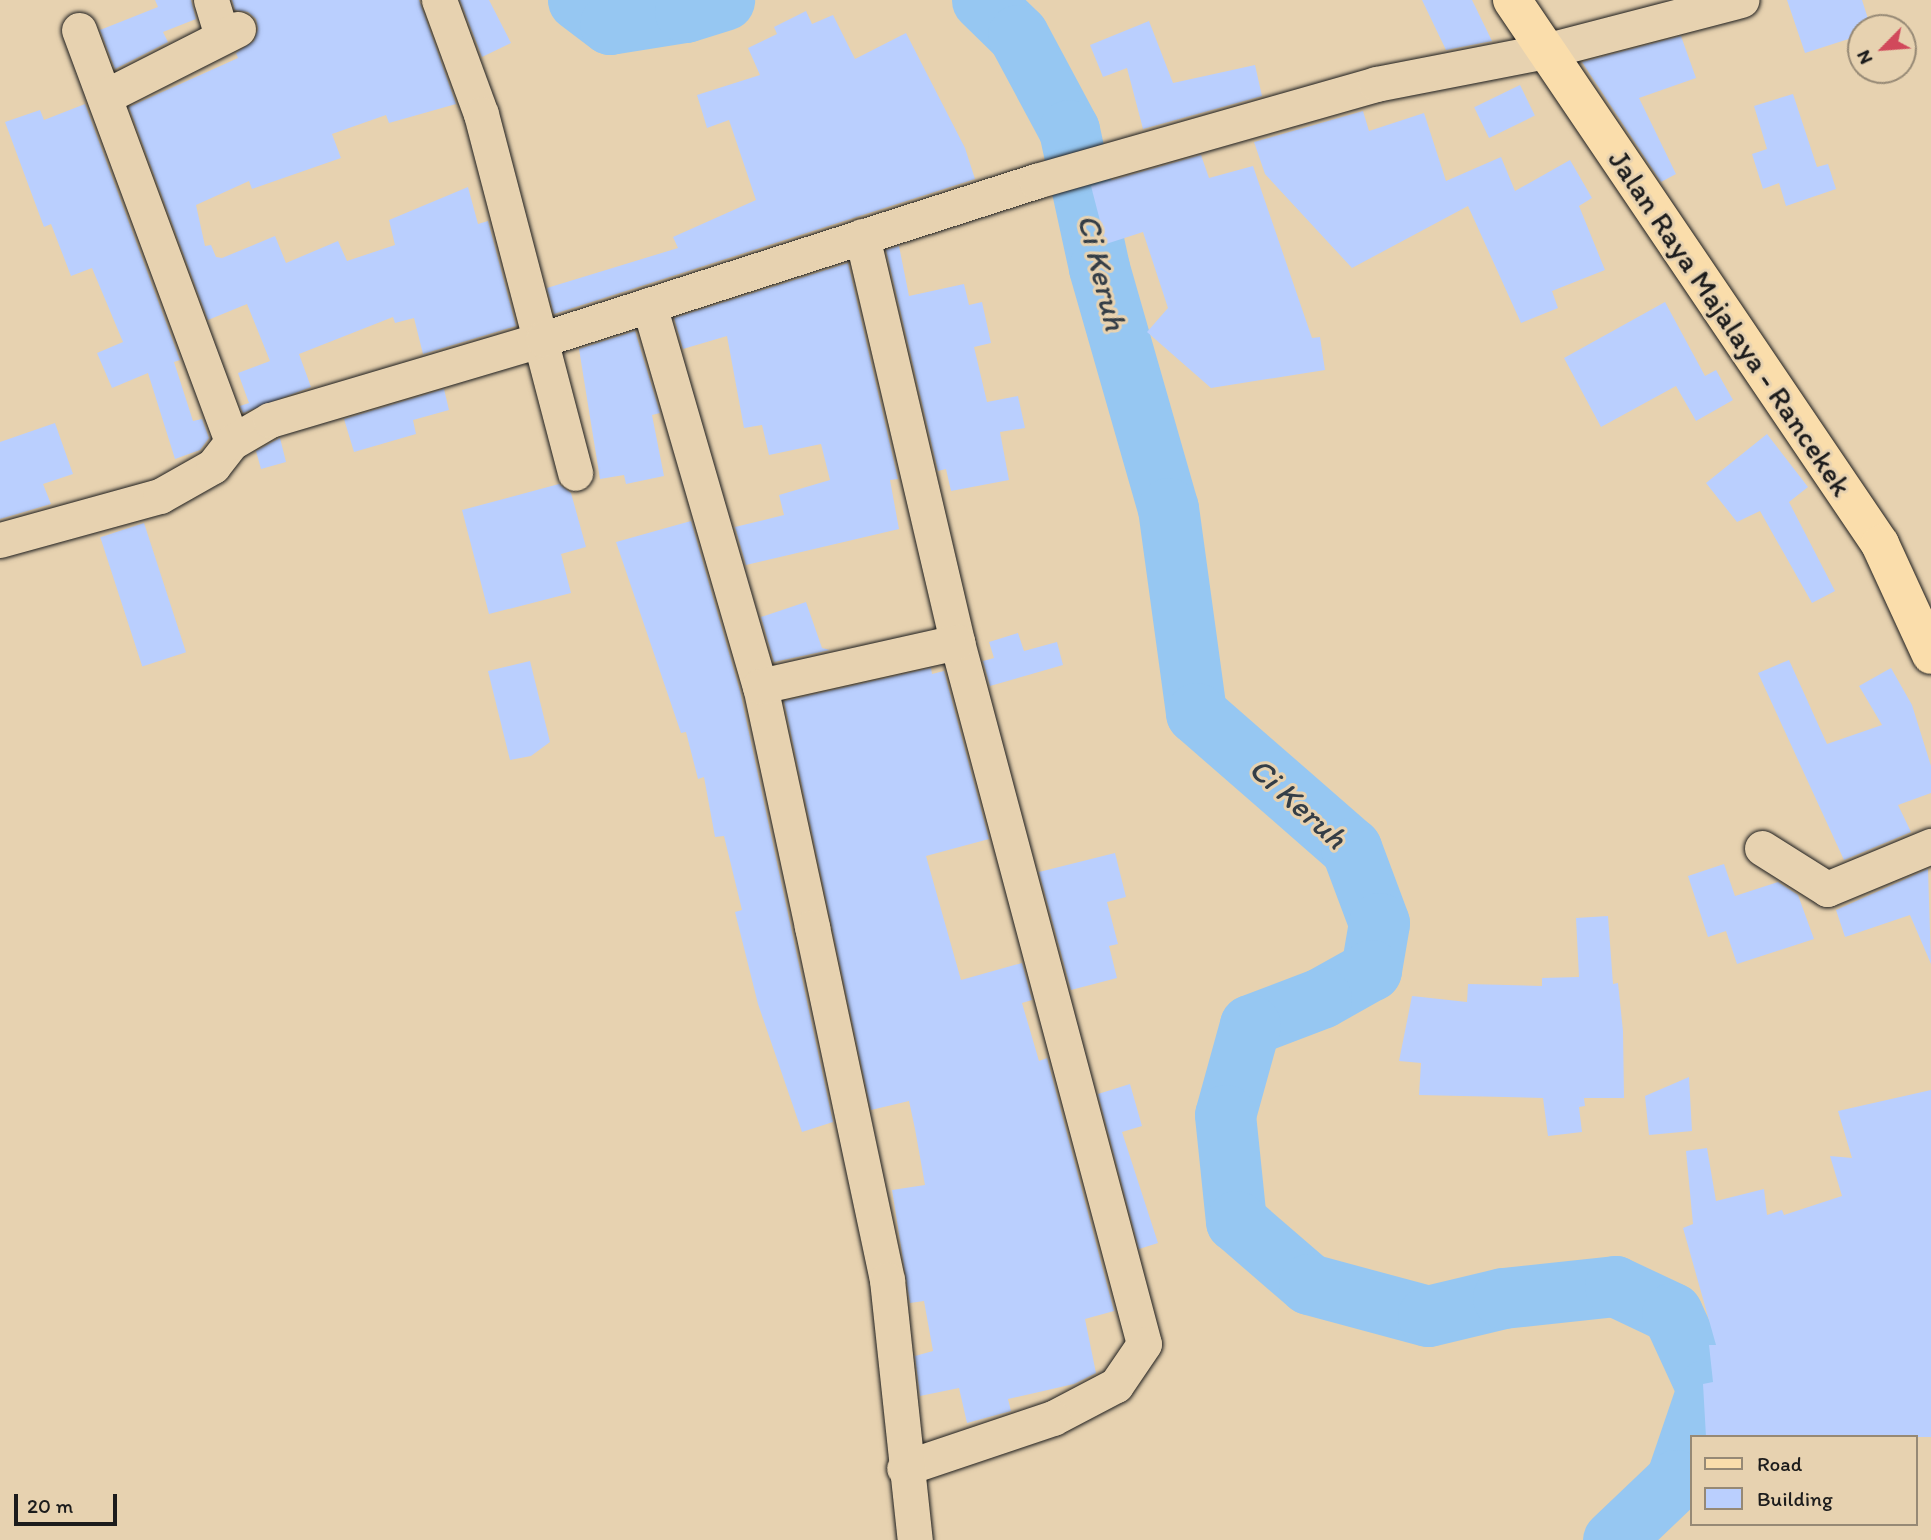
<!DOCTYPE html>
<html>
<head>
<meta charset="utf-8">
<style>
  body { margin:0 }
  #map { position:relative; width:1931px; height:1540px; overflow:hidden; background:#e7d2b0; font-family:Itim,sans-serif }
  div>[style] { position:absolute }
  .river>* { height:61px; margin:-30.5px; padding:0 30.5px; transform-origin:30.5px; border-radius:30.5px; background:#96c7f2 }
  .building>* { inset:0; background:#bacffe; transform-origin:0 0 }
  .roads { filter:drop-shadow(0 0 2px #1c1c1c) drop-shadow(0 0 2px #1c1c1c) }
  .minor>* { height:35px; margin:-17.5px; padding:0 17.5px; transform-origin:17.5px; border-radius:17.5px; background:#e7d2b0 }
  .major>* { height:38px; margin:-19px; padding:0 19px; transform-origin:19px; border-radius:19px; background:#faddab }
  span { translate:-50% -50%; white-space:nowrap; text-align:center; line-height:1.15; -webkit-text-stroke:6px #e7d2b0; paint-order:stroke }
  .street-label { font-size:30px; color:#1c1c1c }
  .water-label { font-size:32px; color:#343e47; font-style:italic }
  .legend { position:absolute; left:1690px; top:1435px; width:228px; height:91px; box-sizing:border-box; background:#e7d2b0; border:2px solid #968975; margin:0; padding:9px 12px; list-style:none; font-size:21px; color:#1c1c1c }
  .legend li { display:flex; align-items:center; gap:14px; height:35px }
  .legend b { width:35px; border:2px solid #968975 }
  .north { position:absolute; left:1847px; top:14px; width:70px; height:70px; box-sizing:border-box; background:#e7d2b0; border:2px solid #968975; border-radius:50%; rotate:245deg; font-size:19px; font-weight:700; line-height:28px; text-align:center; color:#1c1c1c }
  .north::after { content:''; display:block; margin:auto; width:24px; height:32px; background:#d1495b; clip-path:polygon(50% 0,100% 100%,50% 72%,0 100%) }
  .scale { position:absolute; left:14px; top:1494px; width:103px; height:32px; box-sizing:border-box; border:4px solid #1c1c1c; border-top:0; padding-left:9px; font-size:21px; line-height:24px; white-space:nowrap; color:#1c1c1c; -webkit-text-stroke:5px #e7d2b0; paint-order:stroke }
</style>
</head>
<body>
<div id="map">
  <div class="river">
    <div style="left:578px;top:0;width:40px;rotate:37deg"></div>
    <div style="left:610px;top:24px;width:76px;rotate:-9.1deg"></div>
    <div style="left:685px;top:12px;width:41px;rotate:-17.1deg"></div>
    <div style="left:982px;top:0;width:50px;rotate:44.2deg"></div>
    <div style="left:1018px;top:35px;width:108px;rotate:61.8deg"></div>
    <div style="left:1069px;top:130px;width:141px;rotate:77.7deg"></div>
    <div style="left:1099px;top:268px;width:250px;rotate:74deg"></div>
    <div style="left:1168px;top:508px;width:207px;rotate:82.2deg"></div>
    <div style="left:1196px;top:713px;width:206px;rotate:41.1deg"></div>
    <div style="left:1351px;top:848px;width:80px;rotate:69.5deg"></div>
    <div style="left:1379px;top:923px;width:48px;rotate:99.7deg"></div>
    <div style="left:1371px;top:970px;width:57px;rotate:150.8deg"></div>
    <div style="left:1321px;top:998px;width:76px;rotate:159.2deg"></div>
    <div style="left:1250px;top:1025px;width:93px;rotate:105.5deg"></div>
    <div style="left:1225px;top:1115px;width:107px;rotate:84.1deg"></div>
    <div style="left:1236px;top:1221px;width:96px;rotate:40.8deg"></div>
    <div style="left:1309px;top:1284px;width:123px;rotate:15.1deg"></div>
    <div style="left:1428px;top:1316px;width:77px;rotate:-13.5deg"></div>
    <div style="left:1503px;top:1298px;width:113px;rotate:-6.1deg"></div>
    <div style="left:1615px;top:1286px;width:63px;rotate:25.3deg"></div>
    <div style="left:1672px;top:1313px;width:84px;rotate:65.3deg"></div>
    <div style="left:1707px;top:1389px;width:96px;rotate:108.8deg"></div>
    <div style="left:1676px;top:1480px;width:87px;rotate:136.4deg"></div>
  </div>
  <div class="building">
    <div style="clip-path:polygon(155px 0,191px 0,196px 19px,163px 32px,168px 42px,115px 69px,100px 30px,158px 7px)"></div>
    <div style="clip-path:polygon(232px 0,419px 0,456px 104px,389px 123px,386px 115px,332px 134px,341px 158px,252px 189px,249px 181px,196px 205px,205px 246px,211px 245px,216px 257px,222px 258px,275px 236px,286px 263px,338px 241px,347px 261px,395px 245px,389px 220px,468px 187px,478px 224px,488px 221px,516px 326px,423px 354px,414px 318px,395px 323px,393px 317px,299px 354px,311px 387px,243px 413px,240px 406px,249px 403px,238px 373px,270px 361px,247px 304px,208px 320px,129px 107px,238px 58px,236px 53px,254px 41px,258px 29px,256px 19px,248px 12px,235px 10px)"></div>
    <div style="clip-path:polygon(460px 0,489px 0,511px 43px,482px 57px)"></div>
    <div style="clip-path:polygon(1422px 0,1472px 0,1492px 41px,1446px 50px)"></div>
    <div style="clip-path:polygon(1787px 0,1862px 0,1871px 28px,1861px 28px,1861px 35px,1805px 53px)"></div>
    <div style="clip-path:polygon(806px 11px,812px 24px,833px 15px,855px 59px,906px 33px,965px 148px,975px 179px,554px 314px,547px 288px,678px 248px,673px 237px,756px 200px,729px 120px,707px 128px,697px 95px,760px 75px,748px 48px,777px 34px,774px 27px)"></div>
    <div style="clip-path:polygon(1149px 21px,1173px 83px,1255px 65px,1262px 96px,1143px 129px,1127px 68px,1103px 77px,1090px 45px)"></div>
    <div style="clip-path:polygon(1681px 36px,1696px 78px,1639px 98px,1676px 174px,1661px 182px,1582px 62px)"></div>
    <div style="left:1520px;top:85px;width:34px;height:51px;rotate:64deg"></div>
    <div style="clip-path:polygon(1793px 94px,1817px 167px,1828px 164px,1836px 189px,1786px 206px,1779px 183px,1763px 189px,1752px 154px,1767px 149px,1754px 106px)"></div>
    <div style="clip-path:polygon(85px 104px,180px 360px,174px 362px,193px 421px,202px 419px,209px 438px,200px 450px,175px 459px,148px 373px,112px 388px,97px 353px,123px 342px,92px 268px,71px 276px,51px 224px,44px 227px,5px 122px,40px 110px,44px 120px)"></div>
    <div style="clip-path:polygon(1363px 111px,1369px 131px,1424px 113px,1446px 181px,1501px 157px,1515px 191px,1570px 160px,1592px 198px,1579px 206px,1605px 270px,1552px 291px,1558px 308px,1521px 323px,1468px 206px,1352px 268px,1265px 174px,1254px 142px)"></div>
    <div style="clip-path:polygon(1201px 155px,1209px 178px,1253px 166px,1312px 338px,1320px 337px,1325px 370px,1211px 388px,1147px 332px,1168px 308px,1143px 232px,1106px 244px,1091px 186px)"></div>
    <div style="clip-path:polygon(899px 246px,909px 296px,964px 284px,969px 305px,982px 302px,991px 343px,974px 347px,987px 402px,1018px 396px,1025px 428px,1000px 432px,1009px 480px,951px 491px,946px 469px,938px 471px,886px 250px)"></div>
    <div style="clip-path:polygon(848px 263px,898px 479px,890px 480px,899px 529px,746px 565px,735px 527px,784px 515px,779px 495px,830px 480px,821px 444px,769px 455px,762px 425px,744px 428px,727px 336px,683px 349px,674px 318px)"></div>
    <div style="clip-path:polygon(1665px 302px,1705px 376px,1716px 370px,1733px 400px,1696px 421px,1676px 386px,1601px 427px,1564px 358px)"></div>
    <div style="clip-path:polygon(635px 331px,660px 413px,652px 415px,664px 476px,626px 484px,624px 475px,600px 479px,579px 349px)"></div>
    <div style="clip-path:polygon(444px 389px,449px 410px,413px 420px,416px 434px,354px 452px,344px 419px)"></div>
    <div style="clip-path:polygon(55px 423px,73px 474px,43px 484px,51px 504px,0 519px,0 442px)"></div>
    <div style="clip-path:polygon(1767px 434px,1808px 487px,1789px 502px,1835px 591px,1812px 603px,1760px 511px,1737px 522px,1706px 483px)"></div>
    <div style="clip-path:polygon(280px 438px,286px 462px,261px 469px,256px 451px)"></div>
    <div style="clip-path:polygon(559px 484px,571px 493px,586px 547px,561px 554px,571px 593px,489px 614px,462px 510px)"></div>
    <div style="clip-path:polygon(691px 521px,740px 691px,833px 1122px,802px 1132px,758px 1004px,735px 912px,742px 910px,724px 836px,715px 837px,704px 777px,698px 779px,686px 732px,681px 733px,616px 542px)"></div>
    <div style="left:144px;top:523px;width:136px;height:46px;rotate:72deg"></div>
    <div style="clip-path:polygon(806px 602px,822px 648px,830px 650px,774px 662px,761px 617px)"></div>
    <div style="clip-path:polygon(1018px 633px,1024px 651px,1057px 642px,1063px 665px,990px 686px,983px 661px,994px 658px,989px 642px)"></div>
    <div style="clip-path:polygon(1789px 660px,1827px 744px,1882px 725px,1859px 686px,1891px 668px,1912px 705px,1931px 766px,1931px 793px,1898px 805px,1911px 832px,1844px 860px,1758px 673px)"></div>
    <div style="clip-path:polygon(530px 661px,550px 742px,531px 756px,510px 760px,488px 671px)"></div>
    <div style="clip-path:polygon(931px 668px,932px 674px,944px 671px,989px 839px,926px 856px,961px 980px,1022px 963px,1032px 1000px,1022px 1003px,1039px 1061px,1047px 1058px,1114px 1311px,1085px 1319px,1096px 1373px,1074px 1384px,1008px 1399px,1011px 1411px,967px 1423px,959px 1388px,920px 1396px,915px 1356px,933px 1351px,924px 1301px,910px 1303px,892px 1190px,925px 1185px,915px 1129px,909px 1101px,871px 1110px,784px 701px)"></div>
    <div style="clip-path:polygon(1115px 853px,1126px 897px,1107px 902px,1118px 944px,1109px 946px,1117px 978px,1071px 990px,1039px 872px)"></div>
    <div style="clip-path:polygon(1724px 864px,1735px 896px,1778px 882px,1798px 895px,1814px 939px,1737px 964px,1726px 931px,1708px 937px,1688px 876px)"></div>
    <div style="clip-path:polygon(1928px 869px,1931px 964px,1910px 915px,1845px 937px,1836px 910px)"></div>
    <div style="clip-path:polygon(1608px 916px,1613px 984px,1618px 983px,1623px 1031px,1624px 1098px,1584px 1098px,1585px 1106px,1579px 1107px,1582px 1132px,1548px 1136px,1543px 1098px,1419px 1095px,1421px 1063px,1399px 1061px,1412px 996px,1467px 1002px,1468px 984px,1542px 986px,1542px 978px,1579px 977px,1576px 918px)"></div>
    <div style="clip-path:polygon(1689px 1077px,1692px 1131px,1649px 1135px,1645px 1096px)"></div>
    <div style="clip-path:polygon(1130px 1084px,1142px 1126px,1122px 1132px,1158px 1243px,1139px 1249px,1098px 1094px)"></div>
    <div style="clip-path:polygon(1931px 1090px,1931px 1437px,1706px 1437px,1703px 1384px,1713px 1382px,1709px 1345px,1716px 1345px,1683px 1228px,1693px 1224px,1686px 1151px,1707px 1148px,1716px 1201px,1764px 1189px,1767px 1215px,1782px 1210px,1784px 1215px,1842px 1196px,1830px 1156px,1852px 1158px,1838px 1111px)"></div>
  </div>
  <div class="roads">
    <div class="minor">
      <div style="left:211px;top:0;width:38px;rotate:73deg"></div>
      <div style="left:439px;top:0;width:121px;rotate:69.8deg"></div>
      <div style="left:481px;top:114px;width:371px;rotate:75.3deg"></div>
      <div style="left:79px;top:30px;width:439px;rotate:69.6deg"></div>
      <div style="left:106px;top:96px;width:148px;rotate:-26.9deg"></div>
      <div style="left:862px;top:236px;width:417px;rotate:76.8deg"></div>
      <div style="left:957px;top:642px;width:726px;rotate:75.08deg"></div>
      <div style="left:1144px;top:1344px;width:50px;rotate:124.3deg"></div>
      <div style="left:1116px;top:1385px;width:71px;rotate:152.4deg"></div>
      <div style="left:1053px;top:1418px;width:157px;rotate:161.4deg"></div>
      <div style="left:649px;top:305px;width:397px;rotate:73.8deg"></div>
      <div style="left:760px;top:686px;width:247px;rotate:77.8deg"></div>
      <div style="left:812px;top:927px;width:361px;rotate:78deg"></div>
      <div style="left:887px;top:1280px;width:262px;rotate:83.9deg"></div>
      <div style="left:0;top:540px;width:166px;rotate:-15.4deg"></div>
      <div style="left:160px;top:496px;width:61px;rotate:-29.5deg"></div>
      <div style="left:213px;top:466px;width:31px;rotate:-52deg"></div>
      <div style="left:232px;top:442px;width:44px;rotate:-30.1deg"></div>
      <div style="left:270px;top:420px;width:285px;rotate:-16.5deg"></div>
      <div style="left:543px;top:339px;width:518px;rotate:-17.77deg"></div>
      <div style="left:1036px;top:181px;width:354px;rotate:-15.9deg"></div>
      <div style="left:1376px;top:84px;width:172px;rotate:-11deg"></div>
      <div style="left:1545px;top:51px;width:203px;rotate:-14.6deg"></div>
      <div style="left:760px;top:686px;width:202px;rotate:-12.6deg"></div>
      <div style="left:1762px;top:848px;width:77px;rotate:32.2deg"></div>
      <div style="left:1827px;top:889px;width:113px;rotate:-22.5deg"></div>
    </div>
    <div class="major">
      <div style="left:1512px;top:0;width:657px;rotate:55.92deg"></div>
      <div style="left:1880px;top:544px;width:122px;rotate:65.3deg"></div>
    </div>
  </div>
  <div class="street-label">
    <span style="left:1730px;top:323px;rotate:56deg">Jalan Raya Majalaya - Rancekek</span>
  </div>
  <div class="water-label">
    <span style="left:1102px;top:272px;rotate:76deg">Ci Keruh</span>
    <span style="left:1298px;top:803px;rotate:42deg">Ci Keruh</span>
  </div>
  <ul class="legend">
  <li><b style="height:9px;background:#faddab"></b>Road</li>
  <li><b style="height:19px;background:#bacffe"></b>Building</li>
  </ul>
  <div class="north">N</div>
  <div class="scale">20 m</div>
</div>
</body>
</html>
